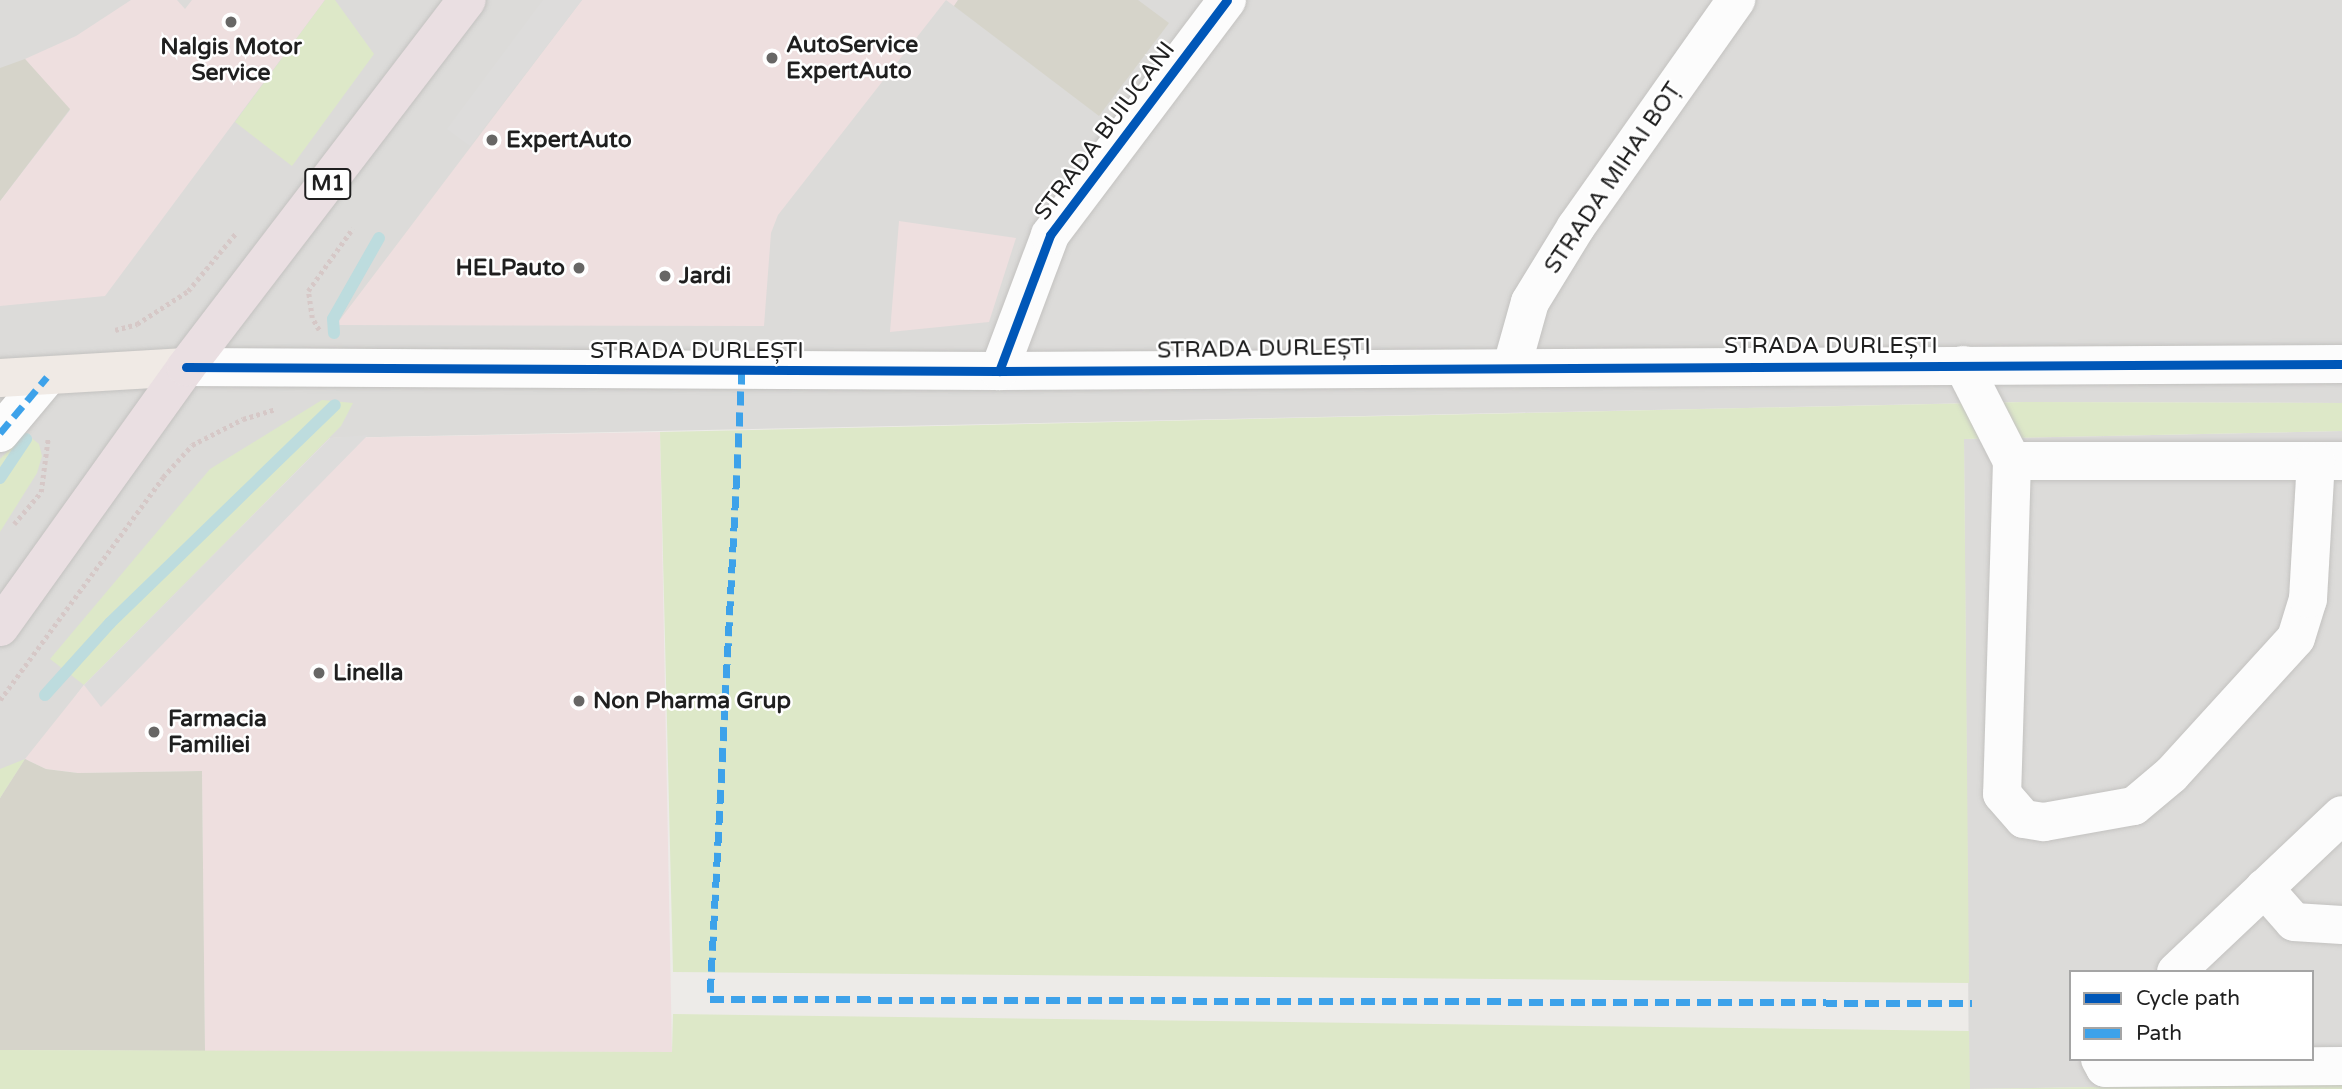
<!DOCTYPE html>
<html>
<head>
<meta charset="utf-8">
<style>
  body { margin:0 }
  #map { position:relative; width:2342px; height:1089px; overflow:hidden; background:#edebe8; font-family:"Varela Round",sans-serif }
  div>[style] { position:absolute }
  .residential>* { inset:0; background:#dcdbd9 }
  .commercial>* { inset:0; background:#eedfdf }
  .construction>* { inset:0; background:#d6d4ca }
  .grass>* { inset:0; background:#dde8c8 }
  .parking>* { inset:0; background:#dddcdb }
  .stream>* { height:12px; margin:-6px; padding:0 6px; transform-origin:6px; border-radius:6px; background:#bddcde }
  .path>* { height:4.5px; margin-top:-2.25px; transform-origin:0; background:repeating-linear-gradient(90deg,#d6c8c7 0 3.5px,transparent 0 7px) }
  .roads { filter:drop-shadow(0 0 2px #c3c2c0) drop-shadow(0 0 2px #c3c2c0) }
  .minor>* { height:38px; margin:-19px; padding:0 19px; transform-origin:19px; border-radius:19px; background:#fcfcfc }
  .major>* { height:38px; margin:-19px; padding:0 19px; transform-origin:19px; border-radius:19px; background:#f0eae5 }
  .highway>* { height:38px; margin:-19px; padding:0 19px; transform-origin:19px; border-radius:19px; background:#eadfe2 }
  .quiet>* { height:7px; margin-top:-3.5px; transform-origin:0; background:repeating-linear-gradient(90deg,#3da2ea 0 14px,transparent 0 21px) }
  .cycleway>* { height:9px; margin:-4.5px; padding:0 4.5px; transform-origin:4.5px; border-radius:4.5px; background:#0057b8 }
  .dots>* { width:19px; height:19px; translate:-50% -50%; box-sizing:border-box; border:4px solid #fff; border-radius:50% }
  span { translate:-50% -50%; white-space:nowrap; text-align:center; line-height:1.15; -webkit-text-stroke:5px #fff; paint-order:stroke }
  .shield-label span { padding:2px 5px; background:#fff; border:2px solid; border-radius:5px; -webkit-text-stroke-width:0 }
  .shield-label { font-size:21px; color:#1f1f1f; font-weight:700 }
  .poi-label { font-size:23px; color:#1f1f1f; font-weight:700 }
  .left { translate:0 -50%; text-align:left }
  .right { translate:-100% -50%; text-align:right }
  .street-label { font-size:23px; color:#1f1f1f }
  .legend { position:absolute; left:2069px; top:970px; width:245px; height:91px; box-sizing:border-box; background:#fff; border:2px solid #a5a5a5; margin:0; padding:9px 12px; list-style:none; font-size:21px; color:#1f1f1f }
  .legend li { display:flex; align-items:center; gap:14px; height:35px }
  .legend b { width:35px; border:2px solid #a5a5a5 }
</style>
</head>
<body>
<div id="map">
  <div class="residential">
    <div style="clip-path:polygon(0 0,2342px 0,2342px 403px,2024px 402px,330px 438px,84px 685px,0 798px)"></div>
    <div style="clip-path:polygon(evenodd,2342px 431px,2342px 1083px,1969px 1089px,1964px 439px,2342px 431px,2071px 972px,2312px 972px,2312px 1059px,2071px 1059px,2071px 972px)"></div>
  </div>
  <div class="commercial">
    <div style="clip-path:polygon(131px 0,177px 0,185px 9px,192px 0,325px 0,105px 296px,0 306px,0 201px,70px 110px,25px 59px,76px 36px)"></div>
    <div style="clip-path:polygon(582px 0,958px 0,954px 6px,946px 0,778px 215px,771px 233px,764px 326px,336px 325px)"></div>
    <div style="clip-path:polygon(899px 221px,1016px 238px,989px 322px,890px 332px)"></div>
    <div style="clip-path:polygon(660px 432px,672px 1052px,205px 1051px,202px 771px,78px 773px,46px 769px,25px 759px,84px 685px,330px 438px)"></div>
  </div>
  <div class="construction">
    <div style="clip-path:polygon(958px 0,1138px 0,1169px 23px,1099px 116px,954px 6px)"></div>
    <div style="clip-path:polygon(25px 59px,70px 109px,0 201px,0 68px)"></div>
    <div style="clip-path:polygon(25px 759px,46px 769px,78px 773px,202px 771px,205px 1051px,0 1050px,0 798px)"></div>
  </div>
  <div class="grass">
    <div style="clip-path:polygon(325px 0,335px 0,374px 54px,292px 166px,235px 122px)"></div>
    <div style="clip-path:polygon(322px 400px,353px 403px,341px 426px,84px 685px,50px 659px,210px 469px)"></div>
    <div style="clip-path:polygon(2024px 402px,2342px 403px,2342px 431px,1964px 439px,1969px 983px,673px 972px,660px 432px)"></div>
    <div style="clip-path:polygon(25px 433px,39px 444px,42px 456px,37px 473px,0 532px,0 459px)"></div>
    <div style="clip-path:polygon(25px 759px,0 798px,0 769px)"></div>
    <div style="clip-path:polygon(673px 1014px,1969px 1031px,1970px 1089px,2342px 1083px,2342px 1089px,0 1089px,0 1050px,672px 1052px)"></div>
  </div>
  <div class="parking">
    <div style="clip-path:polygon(543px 0,582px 0,470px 146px,447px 129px)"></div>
    <div style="clip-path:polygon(368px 435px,101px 707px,84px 685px,330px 438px)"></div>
  </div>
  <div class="stream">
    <div style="left:334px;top:333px;width:14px;rotate:-94deg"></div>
    <div style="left:333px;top:319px;width:93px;rotate:-60.4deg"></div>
    <div style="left:0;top:478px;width:47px;rotate:-56.3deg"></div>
    <div style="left:45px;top:695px;width:97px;rotate:-47.9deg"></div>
    <div style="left:110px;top:623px;width:313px;rotate:-44.1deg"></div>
  </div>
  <div class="path">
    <div style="left:115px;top:330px;width:23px;rotate:-15deg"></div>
    <div style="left:137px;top:324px;width:61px;rotate:-32.9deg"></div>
    <div style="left:188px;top:291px;width:75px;rotate:-50.4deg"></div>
    <div style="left:319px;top:330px;width:14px;rotate:-120deg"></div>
    <div style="left:312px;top:318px;width:27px;rotate:-98deg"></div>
    <div style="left:308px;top:291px;width:77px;rotate:-54.5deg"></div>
    <div style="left:14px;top:524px;width:42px;rotate:-49.8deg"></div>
    <div style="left:41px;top:492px;width:54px;rotate:-82.6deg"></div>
    <div style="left:0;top:700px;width:276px;rotate:-53.8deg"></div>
    <div style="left:163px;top:477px;width:43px;rotate:-47.8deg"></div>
    <div style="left:192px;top:445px;width:57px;rotate:-27deg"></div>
    <div style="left:243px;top:419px;width:34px;rotate:-17deg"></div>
  </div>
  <div class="roads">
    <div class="minor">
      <div style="left:1963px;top:365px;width:108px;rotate:63deg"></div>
      <div style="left:2012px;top:461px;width:330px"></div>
      <div style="left:1512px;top:366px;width:66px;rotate:-74.3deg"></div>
      <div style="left:1530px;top:302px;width:88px;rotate:-58.5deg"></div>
      <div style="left:1576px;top:227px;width:278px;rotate:-54.8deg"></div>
      <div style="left:186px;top:367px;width:813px;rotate:0.28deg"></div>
      <div style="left:999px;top:371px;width:1343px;rotate:-0.3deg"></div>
      <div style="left:999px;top:371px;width:145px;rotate:-69.4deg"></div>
      <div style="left:1050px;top:235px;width:294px;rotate:-53deg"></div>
      <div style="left:0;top:433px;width:73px;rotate:-50deg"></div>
      <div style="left:2012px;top:461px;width:333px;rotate:91.7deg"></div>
      <div style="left:2002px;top:794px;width:33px;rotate:49deg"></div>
      <div style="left:2024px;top:819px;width:20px;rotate:9deg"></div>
      <div style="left:2044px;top:822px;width:91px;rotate:-10.1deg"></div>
      <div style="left:2134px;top:806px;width:48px;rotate:-40deg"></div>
      <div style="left:2171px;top:775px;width:185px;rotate:-47.6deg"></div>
      <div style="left:2296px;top:638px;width:41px;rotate:-72.9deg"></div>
      <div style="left:2308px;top:599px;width:138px;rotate:-86.7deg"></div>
      <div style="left:2264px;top:888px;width:45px;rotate:48.6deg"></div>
      <div style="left:2294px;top:922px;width:48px;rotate:3.6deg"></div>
      <div style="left:2176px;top:972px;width:228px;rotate:-43.4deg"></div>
      <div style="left:2100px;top:1059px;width:10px;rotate:61deg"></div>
      <div style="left:2105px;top:1068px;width:237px;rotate:-0.5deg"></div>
    </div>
    <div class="major">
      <div style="left:0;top:378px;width:186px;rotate:-3.4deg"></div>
    </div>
    <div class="highway">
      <div style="left:0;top:627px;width:320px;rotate:-54.4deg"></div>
      <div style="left:186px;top:367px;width:462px;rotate:-52.6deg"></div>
    </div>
  </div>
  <div class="quiet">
    <div style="left:742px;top:370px;width:630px;rotate:92.91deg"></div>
    <div style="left:710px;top:999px;width:1262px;rotate:0.18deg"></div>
    <div style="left:0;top:433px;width:73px;rotate:-50deg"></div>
  </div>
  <div class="cycleway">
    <div style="left:186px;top:367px;width:813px;rotate:0.28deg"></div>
    <div style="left:999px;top:371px;width:1343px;rotate:-0.3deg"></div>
    <div style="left:999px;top:371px;width:145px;rotate:-69.4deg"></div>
    <div style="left:1050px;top:235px;width:294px;rotate:-53deg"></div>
  </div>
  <div class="dots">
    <div style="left:231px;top:22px;background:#676665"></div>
    <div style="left:772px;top:58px;background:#676665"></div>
    <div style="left:492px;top:140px;background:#676665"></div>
    <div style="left:579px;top:268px;background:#676665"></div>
    <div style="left:665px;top:276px;background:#676665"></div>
    <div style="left:319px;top:673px;background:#676665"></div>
    <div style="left:579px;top:701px;background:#676665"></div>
    <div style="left:154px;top:732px;background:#676665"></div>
  </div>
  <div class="shield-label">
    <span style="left:328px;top:184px">M1</span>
  </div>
  <div class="poi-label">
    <span class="left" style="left:786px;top:58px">AutoService<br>ExpertAuto</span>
    <span style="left:231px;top:60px">Nalgis Motor<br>Service</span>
    <span class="left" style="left:506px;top:140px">ExpertAuto</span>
    <span class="right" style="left:565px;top:268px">HELPauto</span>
    <span class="left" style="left:679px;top:276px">Jardi</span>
    <span class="left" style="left:333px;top:673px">Linella</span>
    <span class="left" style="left:593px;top:701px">Non Pharma Grup</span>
    <span class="left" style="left:168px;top:732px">Farmacia<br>Familiei</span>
  </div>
  <div class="street-label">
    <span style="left:1105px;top:131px;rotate:-53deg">STRADA BUIUCANI</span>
    <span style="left:1613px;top:178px;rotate:-56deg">STRADA MIHAI BOȚ</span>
    <span style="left:1831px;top:346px">STRADA DURLEȘTI</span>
    <span style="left:1264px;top:349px;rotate:-1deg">STRADA DURLEȘTI</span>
    <span style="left:697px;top:351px">STRADA DURLEȘTI</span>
  </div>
  <ul class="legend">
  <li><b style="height:9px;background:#0057b8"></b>Cycle path</li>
  <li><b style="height:9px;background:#3da2ea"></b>Path</li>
  </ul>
</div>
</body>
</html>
